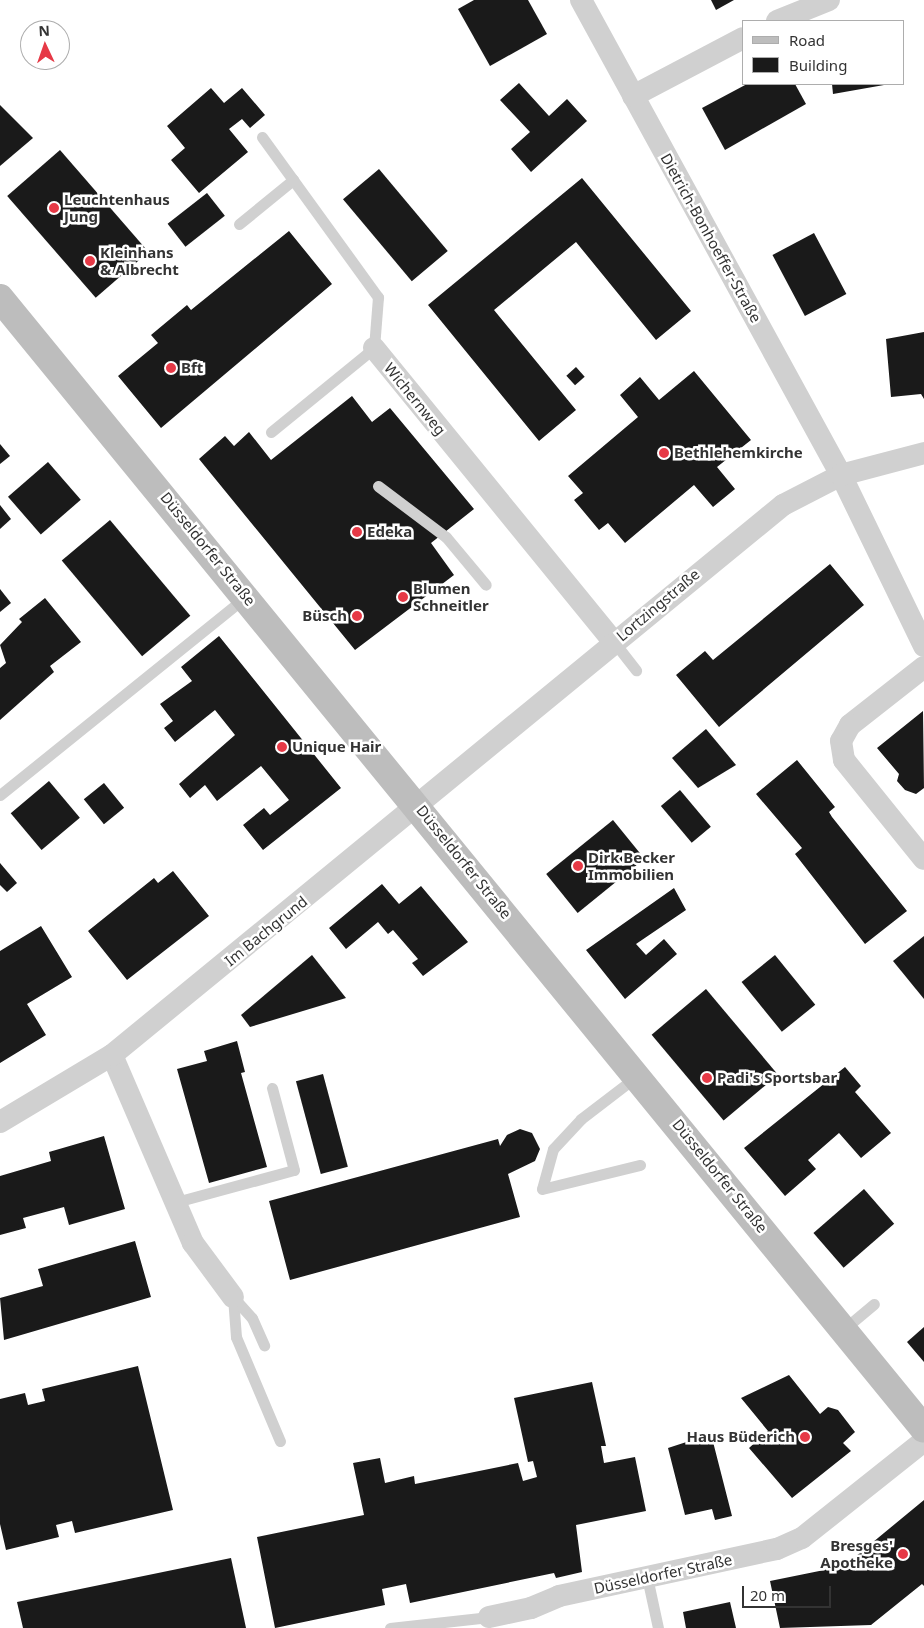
<!DOCTYPE html>
<html>
<head>
<meta charset="utf-8">
<style>
  body { margin:0 }
  #map { position:relative; width:924px; height:1628px; overflow:hidden; background:#fff; font-family:"Noto Sans",sans-serif }
  div>[style] { position:absolute }
  .building>* { inset:0; background:#1a1a1a; transform-origin:0 0 }
  .service>* { height:11px; margin:-5.5px; padding:0 5.5px; transform-origin:5.5px; border-radius:5.5px; background:#d0d0d0 }
  .minor>* { height:22px; margin:-11px; padding:0 11px; transform-origin:11px; border-radius:11px; background:#d0d0d0 }
  .secondary>* { height:28px; margin:-14px; padding:0 14px; transform-origin:14px; border-radius:14px; background:#bdbdbd }
  .dots>* { width:14px; height:14px; translate:-50% -50%; box-sizing:border-box; border:2px solid #fff; border-radius:50% }
  span { translate:-50% -50%; white-space:nowrap; text-align:center; line-height:1.15; -webkit-text-stroke:5px #fff; paint-order:stroke }
  .poi-label { font-size:15px; color:#333; font-weight:700 }
  .left { translate:0 -50%; text-align:left }
  .right { translate:-100% -50%; text-align:right }
  .street-label { font-size:15px; color:#333 }
  .legend { position:absolute; left:742px; top:20px; width:162px; height:65px; box-sizing:border-box; background:#fff; border:1px solid #adadad; margin:0; padding:6px 9px; list-style:none; font-size:15px; color:#333 }
  .legend li { display:flex; align-items:center; gap:10px; height:25px }
  .legend b { width:25px; border:1px solid #adadad }
  .north { position:absolute; left:20px; top:20px; width:50px; height:50px; box-sizing:border-box; background:#fff; border:1px solid #adadad; border-radius:50%; rotate:357deg; font-size:14px; font-weight:700; line-height:20px; text-align:center; color:#333 }
  .north::after { content:''; display:block; margin:auto; width:18px; height:22px; background:#e63946; clip-path:polygon(50% 0,100% 100%,50% 72%,0 100%) }
  .scale { position:absolute; left:742px; top:1586px; width:89px; height:22px; box-sizing:border-box; border:2px solid #333; border-top:0; padding-left:6px; font-size:15px; line-height:18px; white-space:nowrap; color:#333; -webkit-text-stroke:4px #fff; paint-order:stroke }
</style>
</head>
<body>
<div id="map">
  <div class="building">
    <div style="clip-path:polygon(474px 0,528px 0,547px 34px,490px 66px,458px 9px)"></div>
    <div style="clip-path:polygon(711px 0,734px 0,716px 10px)"></div>
    <div style="clip-path:polygon(519px 83px,549px 116px,567px 99px,587px 121px,531px 172px,511px 149px,530px 132px,500px 100px)"></div>
    <div style="clip-path:polygon(747px 84px,795px 84px,806px 104px,725px 150px,702px 108px)"></div>
    <div style="clip-path:polygon(832px 84px,884px 84px,884px 85px,833px 94px)"></div>
    <div style="clip-path:polygon(211px 88px,224px 103px,242px 88px,265px 115px,250px 128px,242px 119px,229px 129px,248px 152px,199px 193px,171px 160px,185px 148px,167px 126px)"></div>
    <div style="clip-path:polygon(0 105px,33px 138px,0 166px)"></div>
    <div style="left:60px;top:150px;width:135px;height:70px;rotate:49deg"></div>
    <div style="left:379px;top:169px;width:107px;height:47px;rotate:50deg"></div>
    <div style="clip-path:polygon(582px 178px,691px 311px,656px 340px,576px 242px,494px 310px,576px 410px,539px 441px,428px 305px)"></div>
    <div style="left:207px;top:193px;width:29px;height:50px;rotate:52deg"></div>
    <div style="clip-path:polygon(289px 231px,332px 284px,161px 428px,118px 376px,158px 343px,151px 335px,187px 305px,191px 310px)"></div>
    <div style="left:814px;top:233px;width:69px;height:47px;rotate:62deg"></div>
    <div style="clip-path:polygon(924px 332px,924px 399px,921px 394px,891px 397px,886px 339px)"></div>
    <div style="left:576px;top:367px;width:13px;height:13px;rotate:48deg"></div>
    <div style="clip-path:polygon(694px 371px,751px 440px,717px 467px,735px 489px,713px 507px,694px 485px,625px 543px,608px 523px,599px 530px,574px 500px,583px 493px,568px 476px,638px 417px,620px 395px,640px 377px,659px 400px)"></div>
    <div style="clip-path:polygon(352px 396px,372px 422px,390px 408px,474px 509px,431px 543px,454px 575px,355px 650px,199px 459px,225px 436px,234px 446px,249px 432px,271px 460px)"></div>
    <div style="clip-path:polygon(0 444px,10px 456px,0 464px)"></div>
    <div style="left:48px;top:462px;width:50px;height:53px;rotate:49deg"></div>
    <div style="clip-path:polygon(0 505px,11px 519px,0 529px)"></div>
    <div style="left:110px;top:520px;width:125px;height:63px;rotate:50deg"></div>
    <div style="clip-path:polygon(830px 564px,864px 605px,719px 727px,676px 675px,705px 651px,713px 660px)"></div>
    <div style="clip-path:polygon(0 589px,11px 603px,0 612px)"></div>
    <div style="clip-path:polygon(45px 598px,81px 642px,50px 666px,54px 672px,0 720px,0 668px,6px 663px,0 645px,22px 622px,19px 619px)"></div>
    <div style="clip-path:polygon(219px 636px,341px 788px,263px 850px,243px 825px,264px 808px,270px 815px,289px 800px,261px 766px,217px 801px,205px 785px,190px 798px,179px 784px,235px 735px,215px 710px,175px 742px,164px 728px,173px 721px,160px 704px,192px 681px,181px 667px)"></div>
    <div style="clip-path:polygon(923px 711px,924px 788px,916px 794px,905px 790px,897px 781px,899px 774px,877px 748px)"></div>
    <div style="clip-path:polygon(706px 729px,736px 765px,698px 788px,672px 758px)"></div>
    <div style="clip-path:polygon(797px 760px,835px 807px,829px 812px,832px 817px,907px 911px,865px 944px,795px 854px,802px 848px,756px 794px)"></div>
    <div style="left:49px;top:781px;width:48px;height:50px;rotate:50deg"></div>
    <div style="left:104px;top:783px;width:32px;height:26px;rotate:51deg"></div>
    <div style="left:680px;top:790px;width:48px;height:25px;rotate:50deg"></div>
    <div style="left:613px;top:820px;width:50px;height:86px;rotate:51deg"></div>
    <div style="clip-path:polygon(0 863px,17px 883px,7px 892px,0 885px)"></div>
    <div style="clip-path:polygon(173px 871px,209px 916px,127px 980px,88px 931px,154px 878px,158px 883px)"></div>
    <div style="clip-path:polygon(382px 884px,399px 904px,421px 886px,468px 942px,423px 976px,412px 963px,418px 959px,393px 930px,388px 934px,378px 922px,346px 949px,329px 928px)"></div>
    <div style="clip-path:polygon(674px 888px,686px 910px,636px 944px,646px 955px,664px 939px,677px 954px,625px 999px,586px 950px)"></div>
    <div style="clip-path:polygon(41px 926px,72px 977px,27px 1004px,46px 1035px,0 1063px,0 951px)"></div>
    <div style="clip-path:polygon(924px 936px,924px 999px,893px 961px)"></div>
    <div style="clip-path:polygon(312px 955px,346px 998px,250px 1027px,241px 1015px)"></div>
    <div style="left:775px;top:955px;width:64px;height:43px;rotate:51deg"></div>
    <div style="left:706px;top:989px;width:112px;height:71px;rotate:50deg"></div>
    <div style="clip-path:polygon(237px 1041px,245px 1072px,241px 1073px,267px 1167px,209px 1183px,177px 1069px,207px 1061px,204px 1051px)"></div>
    <div style="clip-path:polygon(845px 1067px,861px 1086px,855px 1092px,891px 1133px,861px 1158px,839px 1133px,808px 1160px,816px 1169px,785px 1196px,744px 1148px)"></div>
    <div style="left:323px;top:1074px;width:96px;height:28px;rotate:75deg"></div>
    <div style="clip-path:polygon(520px 1129px,532px 1133px,540px 1149px,535px 1161px,508px 1174px,520px 1217px,290px 1280px,269px 1201px,498px 1139px,500px 1146px,507px 1135px)"></div>
    <div style="clip-path:polygon(104px 1136px,125px 1209px,69px 1225px,64px 1207px,23px 1218px,26px 1228px,0 1235px,0 1176px,51px 1161px,49px 1152px)"></div>
    <div style="left:864px;top:1189px;width:46px;height:67px;rotate:49deg"></div>
    <div style="clip-path:polygon(135px 1241px,151px 1297px,4px 1340px,0 1298px,43px 1286px,38px 1269px)"></div>
    <div style="clip-path:polygon(924px 1327px,924px 1362px,907px 1342px)"></div>
    <div style="clip-path:polygon(138px 1366px,173px 1510px,75px 1533px,72px 1521px,56px 1525px,59px 1537px,6px 1550px,0 1524px,0 1399px,25px 1393px,28px 1405px,45px 1401px,42px 1389px)"></div>
    <div style="clip-path:polygon(789px 1375px,820px 1414px,828px 1407px,838px 1410px,855px 1432px,843px 1443px,851px 1451px,792px 1498px,749px 1448px,768px 1431px,741px 1398px)"></div>
    <div style="clip-path:polygon(592px 1382px,606px 1446px,601px 1446px,604px 1463px,635px 1457px,646px 1511px,576px 1525px,582px 1572px,556px 1578px,554px 1573px,410px 1603px,406px 1584px,382px 1589px,385px 1605px,275px 1628px,257px 1537px,364px 1515px,353px 1463px,380px 1458px,385px 1483px,414px 1476px,415px 1484px,518px 1463px,523px 1481px,537px 1477px,533px 1461px,528px 1462px,514px 1398px)"></div>
    <div style="clip-path:polygon(711px 1434px,732px 1516px,715px 1520px,712px 1509px,685px 1515px,668px 1448px)"></div>
    <div style="clip-path:polygon(924px 1500px,924px 1586px,922px 1584px,871px 1625px,780px 1628px,770px 1581px,844px 1566px)"></div>
    <div style="clip-path:polygon(231px 1558px,246px 1628px,23px 1628px,17px 1602px)"></div>
    <div style="clip-path:polygon(730px 1602px,736px 1628px,686px 1628px,683px 1612px)"></div>
  </div>
  <div class="service">
    <div style="left:262px;top:137px;width:198px;rotate:54.1deg"></div>
    <div style="left:378px;top:297px;width:51px;rotate:94.5deg"></div>
    <div style="left:374px;top:348px;width:133px;rotate:140.8deg"></div>
    <div style="left:239px;top:224px;width:70px;rotate:-39.2deg"></div>
    <div style="left:378px;top:486px;width:85px;rotate:36.9deg"></div>
    <div style="left:446px;top:537px;width:62px;rotate:50.2deg"></div>
    <div style="left:614px;top:642px;width:36px;rotate:52deg"></div>
    <div style="left:0;top:795px;width:315px;rotate:-38.9deg"></div>
    <div style="left:637px;top:1076px;width:71px;rotate:142.5deg"></div>
    <div style="left:581px;top:1119px;width:41px;rotate:133deg"></div>
    <div style="left:553px;top:1149px;width:41px;rotate:105.4deg"></div>
    <div style="left:542px;top:1189px;width:101px;rotate:-13.8deg"></div>
    <div style="left:176px;top:1202px;width:122px;rotate:-15.2deg"></div>
    <div style="left:294px;top:1170px;width:85px;rotate:-105deg"></div>
    <div style="left:233px;top:1297px;width:40px;rotate:85.7deg"></div>
    <div style="left:236px;top:1337px;width:113px;rotate:67.1deg"></div>
    <div style="left:233px;top:1297px;width:28px;rotate:48deg"></div>
    <div style="left:252px;top:1318px;width:30px;rotate:66deg"></div>
    <div style="left:844px;top:1329px;width:39px;rotate:-40deg"></div>
    <div style="left:647px;top:1577px;width:52px;rotate:77.8deg"></div>
    <div style="left:390px;top:1628px;width:100px;rotate:-6.3deg"></div>
  </div>
  <div class="minor">
    <div style="left:581px;top:0;width:542px;rotate:61.31deg"></div>
    <div style="left:841px;top:475px;width:190px;rotate:64.1deg"></div>
    <div style="left:777px;top:21px;width:56px;rotate:-22deg"></div>
    <div style="left:633px;top:96px;width:124px;rotate:-27.8deg"></div>
    <div style="left:374px;top:348px;width:380px;rotate:50.8deg"></div>
    <div style="left:924px;top:667px;width:94px;rotate:141.9deg"></div>
    <div style="left:850px;top:725px;width:18px;rotate:119deg"></div>
    <div style="left:841px;top:741px;width:19px;rotate:81deg"></div>
    <div style="left:844px;top:760px;width:127px;rotate:51.1deg"></div>
    <div style="left:112px;top:1055px;width:205px;rotate:66.7deg"></div>
    <div style="left:193px;top:1243px;width:67px;rotate:53.5deg"></div>
    <div style="left:0;top:1122px;width:131px;rotate:-30.9deg"></div>
    <div style="left:112px;top:1055px;width:868px;rotate:-39.34deg"></div>
    <div style="left:783px;top:505px;width:65px;rotate:-27.3deg"></div>
    <div style="left:841px;top:475px;width:86px;rotate:-14.8deg"></div>
    <div style="left:489px;top:1617px;width:43px;rotate:-12.1deg"></div>
    <div style="left:531px;top:1608px;width:30px;rotate:-23deg"></div>
    <div style="left:559px;top:1596px;width:223px;rotate:-12.2deg"></div>
    <div style="left:777px;top:1549px;width:27px;rotate:-24deg"></div>
    <div style="left:802px;top:1538px;width:156px;rotate:-38.5deg"></div>
  </div>
  <div class="secondary">
    <div style="left:0;top:298px;width:1460px;rotate:50.75deg"></div>
  </div>
  <div class="dots">
    <div style="left:54px;top:208px;background:#e63946"></div>
    <div style="left:90px;top:261px;background:#e63946"></div>
    <div style="left:171px;top:368px;background:#e63946"></div>
    <div style="left:664px;top:453px;background:#e63946"></div>
    <div style="left:357px;top:532px;background:#e63946"></div>
    <div style="left:403px;top:597px;background:#e63946"></div>
    <div style="left:357px;top:616px;background:#e63946"></div>
    <div style="left:282px;top:747px;background:#e63946"></div>
    <div style="left:578px;top:866px;background:#e63946"></div>
    <div style="left:707px;top:1078px;background:#e63946"></div>
    <div style="left:805px;top:1437px;background:#e63946"></div>
    <div style="left:903px;top:1554px;background:#e63946"></div>
  </div>
  <div class="poi-label">
    <span class="left" style="left:64px;top:208px">Leuchtenhaus<br>Jung</span>
    <span class="left" style="left:100px;top:261px">Kleinhans<br>&amp; Albrecht</span>
    <span class="left" style="left:181px;top:368px">Bft</span>
    <span class="left" style="left:674px;top:453px">Bethlehemkirche</span>
    <span class="left" style="left:367px;top:532px">Edeka</span>
    <span class="left" style="left:413px;top:597px">Blumen<br>Schneitler</span>
    <span class="right" style="left:347px;top:616px">Büsch</span>
    <span class="left" style="left:292px;top:747px">Unique Hair</span>
    <span class="left" style="left:588px;top:866px">Dirk Becker<br>Immobilien</span>
    <span class="left" style="left:717px;top:1078px">Padi's Sportsbar</span>
    <span class="right" style="left:795px;top:1437px">Haus Büderich</span>
    <span class="right" style="left:893px;top:1554px">Bresges'<br>Apotheke</span>
  </div>
  <div class="street-label">
    <span style="left:711px;top:238px;rotate:61deg">Dietrich-Bonhoeffer-Straße</span>
    <span style="left:415px;top:399px;rotate:51deg">Wichernweg</span>
    <span style="left:208px;top:549px;rotate:51deg">Düsseldorfer Straße</span>
    <span style="left:658px;top:605px;rotate:-40deg">Lortzingstraße</span>
    <span style="left:464px;top:862px;rotate:51deg">Düsseldorfer Straße</span>
    <span style="left:266px;top:931px;rotate:-39deg">Im Bachgrund</span>
    <span style="left:720px;top:1176px;rotate:51deg">Düsseldorfer Straße</span>
    <span style="left:663px;top:1574px;rotate:-12deg">Düsseldorfer Straße</span>
  </div>
  <ul class="legend">
  <li><b style="height:6px;background:#bdbdbd"></b>Road</li>
  <li><b style="height:14px;background:#1a1a1a"></b>Building</li>
  </ul>
  <div class="north">N</div>
  <div class="scale">20 m</div>
</div>
</body>
</html>
